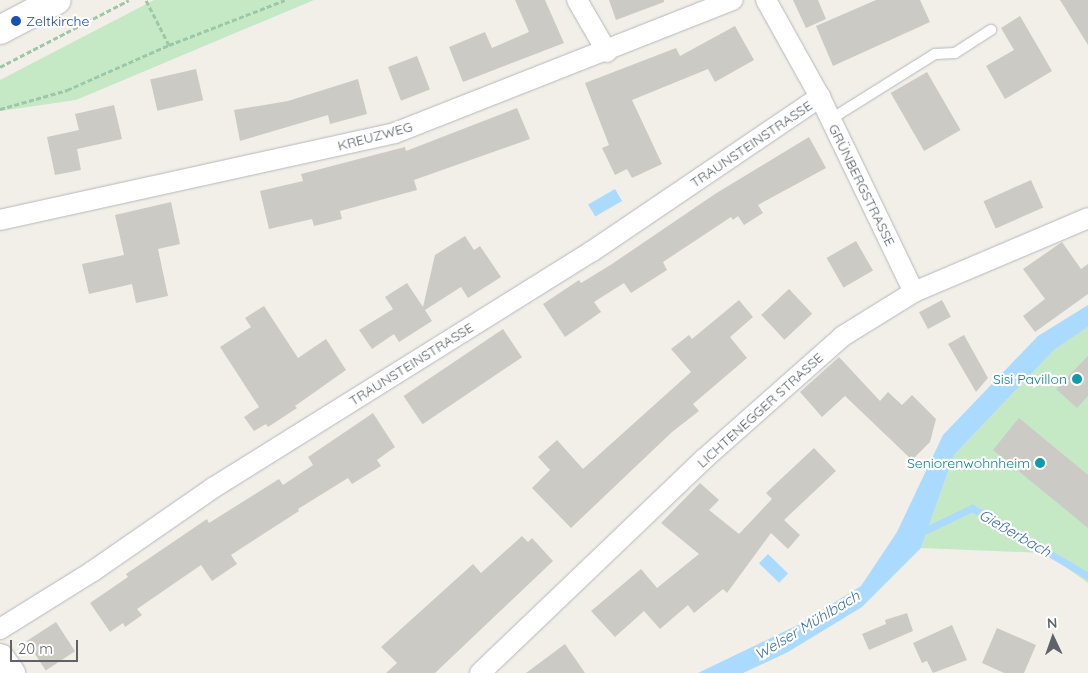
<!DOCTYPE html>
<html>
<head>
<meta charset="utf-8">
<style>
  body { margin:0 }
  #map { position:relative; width:1088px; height:673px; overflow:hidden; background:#f1efe8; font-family:Quicksand,sans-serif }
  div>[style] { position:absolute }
  .green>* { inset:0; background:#c5e8c5 }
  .water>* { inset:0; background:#aadaff; transform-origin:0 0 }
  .stream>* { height:7px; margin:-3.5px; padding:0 3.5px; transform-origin:3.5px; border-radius:3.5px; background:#aadaff }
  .building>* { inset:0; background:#cccac5; transform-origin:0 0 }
  .path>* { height:3px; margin-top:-1.5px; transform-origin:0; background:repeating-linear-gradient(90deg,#9cc7a9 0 5px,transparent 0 7.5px) }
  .roads { filter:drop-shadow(0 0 1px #b5b8bc) drop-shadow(0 0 1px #b5b8bc) }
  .lane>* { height:10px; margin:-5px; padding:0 5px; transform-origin:5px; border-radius:5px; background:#fff }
  .street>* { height:20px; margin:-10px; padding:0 10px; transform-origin:10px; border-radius:10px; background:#fff }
  .secondary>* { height:28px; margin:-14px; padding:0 14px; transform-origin:14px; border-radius:14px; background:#fff }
  .dots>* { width:14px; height:14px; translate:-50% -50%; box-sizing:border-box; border:2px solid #fff; border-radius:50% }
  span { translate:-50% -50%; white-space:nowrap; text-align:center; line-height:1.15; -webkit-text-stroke:4.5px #fff; paint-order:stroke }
  .transit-label { font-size:14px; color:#164399 }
  .left { translate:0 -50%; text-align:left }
  .street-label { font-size:14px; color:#5f6368 }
  .culture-label { font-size:14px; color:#0d838f }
  .right { translate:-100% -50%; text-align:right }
  .water-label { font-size:15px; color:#4174aa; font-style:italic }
  .north { position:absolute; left:1028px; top:613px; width:50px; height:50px; -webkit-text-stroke:4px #fff; paint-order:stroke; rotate:357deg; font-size:14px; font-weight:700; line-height:20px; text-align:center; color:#5f6368 }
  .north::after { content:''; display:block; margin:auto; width:18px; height:22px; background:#5f6368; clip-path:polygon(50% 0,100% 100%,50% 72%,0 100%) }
  .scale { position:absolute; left:10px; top:640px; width:68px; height:22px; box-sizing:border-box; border:2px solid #5f6368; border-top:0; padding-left:6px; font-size:15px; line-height:18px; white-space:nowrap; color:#5f6368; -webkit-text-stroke:4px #fff; paint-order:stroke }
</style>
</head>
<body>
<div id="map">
  <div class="green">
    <div style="clip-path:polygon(154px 0,314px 0,76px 100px,0 111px,0 80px)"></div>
    <div style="clip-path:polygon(1088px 327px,1088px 583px,1046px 553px,921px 548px,954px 455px,1054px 350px)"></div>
  </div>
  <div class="water">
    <div style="left:615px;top:189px;width:14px;height:31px;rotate:60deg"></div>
    <div style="clip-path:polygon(1088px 305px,1088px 327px,1054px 350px,954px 455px,921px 548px,862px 607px,788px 652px,743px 673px,698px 673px,800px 624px,861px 586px,897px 532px,943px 435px,1038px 336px)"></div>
    <div style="left:768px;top:554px;width:28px;height:13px;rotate:44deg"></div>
  </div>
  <div class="stream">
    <div style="left:920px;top:533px;width:58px;rotate:-25.7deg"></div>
    <div style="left:972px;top:508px;width:134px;rotate:30.4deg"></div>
  </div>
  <div class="building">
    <div style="clip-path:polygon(515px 0,545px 0,564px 43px,463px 82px,449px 47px,485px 32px,492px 48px,529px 32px)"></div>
    <div style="clip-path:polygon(609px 0,664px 0,664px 2px,616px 20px)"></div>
    <div style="clip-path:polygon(793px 0,818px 0,826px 19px,806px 28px)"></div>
    <div style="clip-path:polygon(876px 0,920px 0,930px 22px,833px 66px,816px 26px)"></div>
    <div style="clip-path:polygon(1060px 0,1088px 0,1088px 45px)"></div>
    <div style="clip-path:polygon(1020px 16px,1052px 71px,1005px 99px,986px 66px,1014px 50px,1001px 28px)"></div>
    <div style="clip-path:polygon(735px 26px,754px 60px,715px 82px,708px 69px,632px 100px,662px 164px,632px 178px,627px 169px,615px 175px,602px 148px,609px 145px,585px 83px,676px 48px,680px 56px)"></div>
    <div style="left:417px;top:56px;width:36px;height:31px;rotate:69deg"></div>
    <div style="left:196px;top:69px;width:32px;height:47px;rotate:77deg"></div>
    <div style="left:927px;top:72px;width:67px;height:42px;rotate:60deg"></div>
    <div style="clip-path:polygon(358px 79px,367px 114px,330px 124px,328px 115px,240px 141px,234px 110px,288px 101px)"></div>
    <div style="clip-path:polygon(114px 105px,122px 139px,77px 149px,81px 170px,55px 175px,47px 137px,79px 130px,75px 114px)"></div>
    <div style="clip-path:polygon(517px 108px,530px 139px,414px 180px,417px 190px,340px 211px,342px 219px,314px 226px,312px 219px,269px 229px,260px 191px,303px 181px,301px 174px,405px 147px,406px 151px)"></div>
    <div style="clip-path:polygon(809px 137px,826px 168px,758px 205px,763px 213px,744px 225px,738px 216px,733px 220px,731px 217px,663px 262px,667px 270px,631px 293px,624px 283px,594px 302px,601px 312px,565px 337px,543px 304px,579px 280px,581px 283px,612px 264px,715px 194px)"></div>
    <div style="left:1031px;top:180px;width:30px;height:52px;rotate:66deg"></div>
    <div style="clip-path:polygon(171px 202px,180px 244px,158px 249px,168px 296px,136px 303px,132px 284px,89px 294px,82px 264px,124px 255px,115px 215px)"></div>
    <div style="clip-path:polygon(465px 236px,474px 250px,480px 246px,501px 277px,468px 298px,461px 287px,425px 310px,432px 321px,399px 342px,394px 334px,372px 349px,359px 330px,393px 309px,385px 297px,407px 283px,423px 307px,435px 255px)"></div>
    <div style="left:856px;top:241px;width:34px;height:34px;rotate:60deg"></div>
    <div style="clip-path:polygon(1062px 242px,1081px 269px,1088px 264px,1088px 294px,1035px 332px,1023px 316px,1045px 299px,1023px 269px)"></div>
    <div style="left:789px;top:289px;width:34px;height:38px;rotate:47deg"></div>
    <div style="clip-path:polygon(739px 300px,753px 317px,730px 337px,747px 358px,693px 404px,699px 411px,672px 432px,571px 528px,532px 488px,550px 470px,538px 457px,557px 440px,583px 469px,691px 372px,671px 349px,689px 335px,692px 339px)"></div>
    <div style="left:942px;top:300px;width:19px;height:26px;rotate:62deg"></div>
    <div style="clip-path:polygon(264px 306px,298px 358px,326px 339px,346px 370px,295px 406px,297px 408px,268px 427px,266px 424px,254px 431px,244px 417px,259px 407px,220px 347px,251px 327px,245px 318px)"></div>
    <div style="left:503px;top:329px;width:34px;height:120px;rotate:56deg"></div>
    <div style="clip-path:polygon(964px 335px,988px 378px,976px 392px,948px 344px)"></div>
    <div style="clip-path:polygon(1088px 356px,1088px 396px,1077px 408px,1056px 389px)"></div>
    <div style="clip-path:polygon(839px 357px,880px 401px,888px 392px,902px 405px,912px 395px,936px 419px,930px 442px,912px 460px,845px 396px,822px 417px,800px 392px)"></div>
    <div style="clip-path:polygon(373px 413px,395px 447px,377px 460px,381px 466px,352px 484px,348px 478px,298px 509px,299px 511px,231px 555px,237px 564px,212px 581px,201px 565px,137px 609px,142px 615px,125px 627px,123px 623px,110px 632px,90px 603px,128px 577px,126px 574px,207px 519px,209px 523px,279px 479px,283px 485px,313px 465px,308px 457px)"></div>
    <div style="clip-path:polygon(1019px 418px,1088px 475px,1088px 528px,993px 450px)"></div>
    <div style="clip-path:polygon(814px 448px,836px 471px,784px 520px,800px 535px,788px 549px,771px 533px,727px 593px,723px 589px,694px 613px,688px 605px,660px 629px,644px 611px,615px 637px,591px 611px,641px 569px,657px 588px,699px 554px,661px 523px,700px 483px,719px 500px,709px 510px,739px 534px,772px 499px,766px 493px)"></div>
    <div style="clip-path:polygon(522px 536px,528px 542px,532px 538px,553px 561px,435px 673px,386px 673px,397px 663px,381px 647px,473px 564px,481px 573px)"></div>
    <div style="clip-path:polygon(907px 613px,913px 631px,869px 650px,862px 634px,886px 624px,885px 620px)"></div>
    <div style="left:56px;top:622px;width:35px;height:35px;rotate:57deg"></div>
    <div style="clip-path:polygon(952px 625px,967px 660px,933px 673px,927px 661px,922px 663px,913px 643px)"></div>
    <div style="clip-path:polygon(997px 628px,1036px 645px,1024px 673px,1004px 673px,982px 663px)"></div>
    <div style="clip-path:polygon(565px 644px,585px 673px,526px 673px)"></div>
  </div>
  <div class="path">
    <div style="left:169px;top:45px;width:124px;rotate:-21.2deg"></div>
    <div style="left:0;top:67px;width:145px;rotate:-27.4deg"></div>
    <div style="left:0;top:109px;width:70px;rotate:-15.8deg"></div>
    <div style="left:67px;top:90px;width:111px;rotate:-23.8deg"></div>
    <div style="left:169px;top:45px;width:51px;rotate:-117.1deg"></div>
  </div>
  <div class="roads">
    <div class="lane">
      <div style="left:831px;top:119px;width:123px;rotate:-32deg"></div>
      <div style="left:935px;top:54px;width:20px;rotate:-3deg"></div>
      <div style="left:955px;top:53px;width:43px;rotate:-32.6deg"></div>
    </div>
    <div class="street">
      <div style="left:577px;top:0;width:60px;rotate:60deg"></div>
      <div style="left:766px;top:0;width:111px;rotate:60.9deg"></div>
      <div style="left:820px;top:97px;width:216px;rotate:64.3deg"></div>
      <div style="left:0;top:220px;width:404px;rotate:-12.4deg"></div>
      <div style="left:395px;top:133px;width:363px;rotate:-21.5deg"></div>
      <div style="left:0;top:629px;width:110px;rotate:-31.9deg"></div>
      <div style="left:93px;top:571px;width:146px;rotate:-34.7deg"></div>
      <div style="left:213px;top:488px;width:446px;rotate:-32deg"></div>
      <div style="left:591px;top:252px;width:277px;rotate:-34.1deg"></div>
      <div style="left:480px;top:673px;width:310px;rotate:-43.7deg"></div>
      <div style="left:704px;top:459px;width:186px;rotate:-41.5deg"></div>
      <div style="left:843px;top:336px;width:84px;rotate:-31.8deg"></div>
      <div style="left:914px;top:292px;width:189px;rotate:-23deg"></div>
    </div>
    <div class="secondary">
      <div style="left:0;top:30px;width:64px;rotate:-27.8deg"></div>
      <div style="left:0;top:658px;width:19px;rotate:54deg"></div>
    </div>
  </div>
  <div class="dots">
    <div style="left:16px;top:21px;background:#1a4fb4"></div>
    <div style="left:1077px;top:379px;background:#0f9aa8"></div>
    <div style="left:1040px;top:463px;background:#0f9aa8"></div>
  </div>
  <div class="transit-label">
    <span class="left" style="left:26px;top:21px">Zeltkirche</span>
  </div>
  <div class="street-label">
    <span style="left:375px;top:136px;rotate:-15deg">KREUZWEG</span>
    <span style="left:751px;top:144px;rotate:-34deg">TRAUNSTEINSTRASSE</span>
    <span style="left:862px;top:185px;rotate:64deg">GRÜNBERGSTRASSE</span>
    <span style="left:411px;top:364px;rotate:-32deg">TRAUNSTEINSTRASSE</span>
    <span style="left:760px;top:410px;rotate:-42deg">LICHTENEGGER STRASSE</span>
  </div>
  <div class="culture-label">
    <span class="right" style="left:1067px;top:379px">Sisi Pavillon</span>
    <span class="right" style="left:1030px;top:463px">Seniorenwohnheim</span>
  </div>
  <div class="water-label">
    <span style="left:1015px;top:533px;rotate:30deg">Gießerbach</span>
    <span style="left:807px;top:625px;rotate:-31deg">Welser Mühlbach</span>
  </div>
  <div class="north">N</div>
  <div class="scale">20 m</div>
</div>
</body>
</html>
